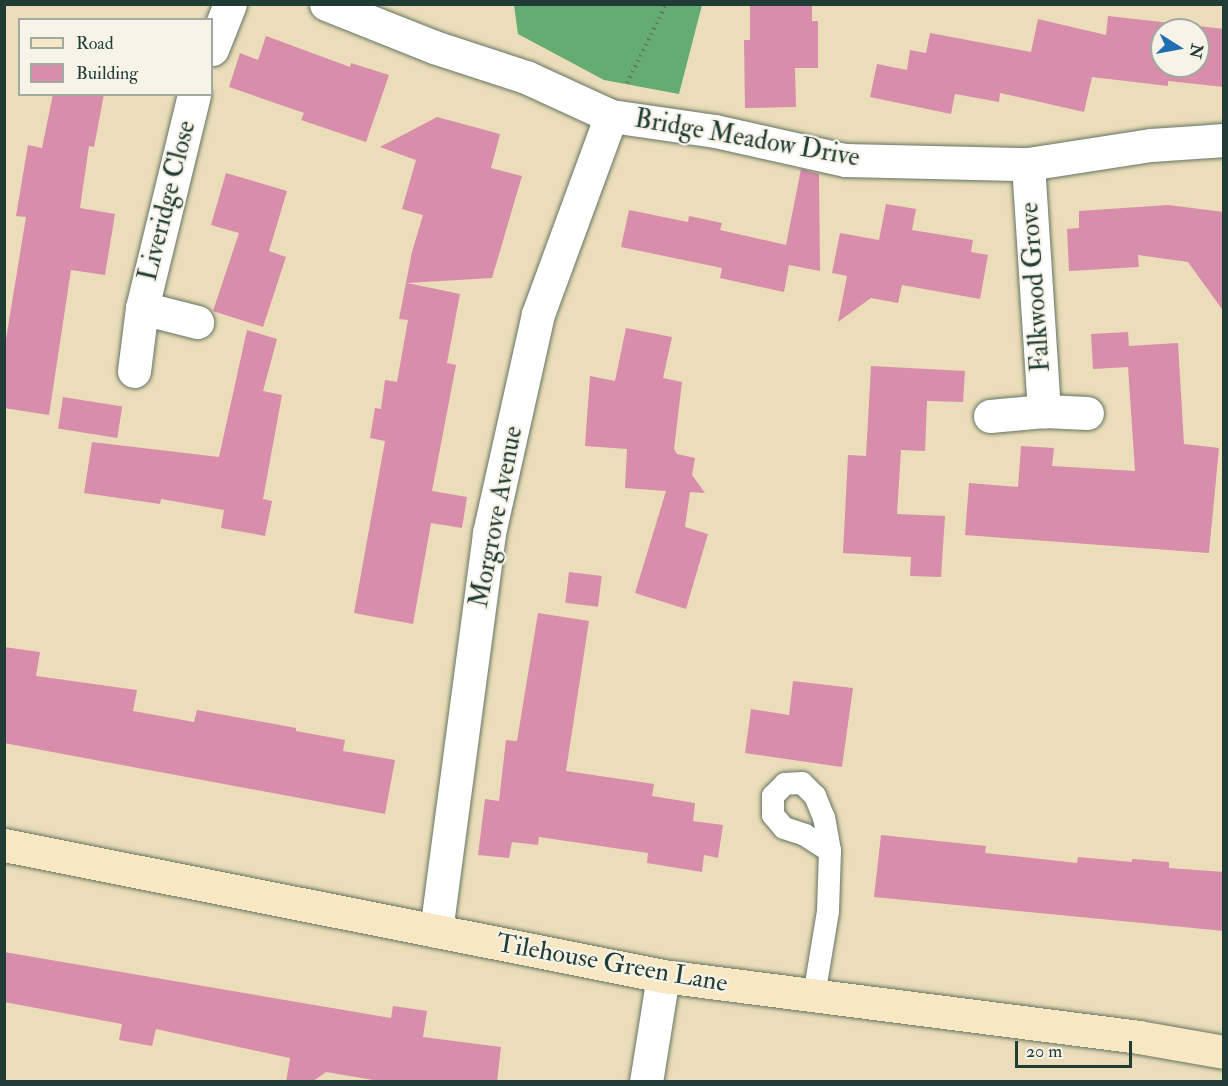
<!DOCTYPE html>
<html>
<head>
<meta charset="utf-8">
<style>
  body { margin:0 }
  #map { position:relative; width:1228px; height:1086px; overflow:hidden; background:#ebddb9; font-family:"IM FELL Double Pica",serif }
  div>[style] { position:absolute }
  .forest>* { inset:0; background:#65ac72 }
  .building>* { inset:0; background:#d88dab; transform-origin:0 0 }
  .path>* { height:4px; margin-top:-2px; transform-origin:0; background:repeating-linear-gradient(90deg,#667563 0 1.5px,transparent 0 6px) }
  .roads { filter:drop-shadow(0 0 2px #667563) drop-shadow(0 0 2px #667563) }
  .lane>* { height:22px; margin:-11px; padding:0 11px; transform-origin:11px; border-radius:11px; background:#fff }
  .street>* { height:33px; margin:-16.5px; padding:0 16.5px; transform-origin:16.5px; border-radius:16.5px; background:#fff }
  .secondary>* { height:33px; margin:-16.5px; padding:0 16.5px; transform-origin:16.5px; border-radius:16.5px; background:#f7e8c3 }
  span { translate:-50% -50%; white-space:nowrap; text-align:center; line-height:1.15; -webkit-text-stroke:4.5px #f7f3e8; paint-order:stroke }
  .street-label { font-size:26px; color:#1f3d34 }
  .frame { position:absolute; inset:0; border:6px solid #1f3d34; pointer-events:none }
  .legend { position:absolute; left:18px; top:18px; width:195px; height:78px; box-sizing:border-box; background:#f7f3e8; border:2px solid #a1aaa0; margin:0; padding:8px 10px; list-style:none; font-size:18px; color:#1f3d34 }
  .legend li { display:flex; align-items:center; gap:12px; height:30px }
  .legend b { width:30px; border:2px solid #a1aaa0 }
  .north { position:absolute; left:1150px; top:18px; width:60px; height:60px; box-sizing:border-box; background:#f7f3e8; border:2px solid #a1aaa0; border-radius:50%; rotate:101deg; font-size:16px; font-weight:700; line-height:24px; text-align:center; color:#1f3d34 }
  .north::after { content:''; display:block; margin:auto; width:21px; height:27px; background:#1f6fb2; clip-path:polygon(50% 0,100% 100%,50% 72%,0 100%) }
  .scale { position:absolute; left:1015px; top:1041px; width:117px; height:27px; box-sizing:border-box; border:3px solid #1f3d34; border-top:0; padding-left:8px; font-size:18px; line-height:21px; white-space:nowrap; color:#1f3d34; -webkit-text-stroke:4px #f7f3e8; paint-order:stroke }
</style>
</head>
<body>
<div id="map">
  <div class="forest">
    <div style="clip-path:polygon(514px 5px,514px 4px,702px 5px,679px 94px,604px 80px,518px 34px)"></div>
  </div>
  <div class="building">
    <div style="clip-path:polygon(750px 4px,812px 4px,812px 21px,818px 21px,818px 68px,795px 68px,796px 107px,745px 108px,744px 40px,750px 40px)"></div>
    <div style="clip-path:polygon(evenodd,1108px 16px,1224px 29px,1224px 87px,1168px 81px,1168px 86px,1092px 77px,1084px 112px,1000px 93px,999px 102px,955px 94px,951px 114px,870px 97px,877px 64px,907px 70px,910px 50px,926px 53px,930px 33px,1031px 52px,1038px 19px,1106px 35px,1108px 16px,1162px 30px,1198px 30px,1198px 66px,1162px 66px,1162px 30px)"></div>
    <div style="clip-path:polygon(266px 36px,350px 67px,351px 63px,389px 75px,366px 142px,301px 120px,304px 113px,229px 87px,240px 53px,258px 60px)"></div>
    <div style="clip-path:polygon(53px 94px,104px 94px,94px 147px,89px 146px,80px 208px,115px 214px,105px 275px,71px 270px,49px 415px,4px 408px,4px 351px,26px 217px,16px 216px,28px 145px,42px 148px)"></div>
    <div style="clip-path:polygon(437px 117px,500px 134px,491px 168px,522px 176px,492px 278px,407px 283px,460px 294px,447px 363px,456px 365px,432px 491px,467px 497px,462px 528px,431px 523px,413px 624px,354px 613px,385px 441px,370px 438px,375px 408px,381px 409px,385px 380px,397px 382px,408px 320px,399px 319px,412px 252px,423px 215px,402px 209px,416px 160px,380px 147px)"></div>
    <div style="clip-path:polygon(801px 169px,819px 174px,820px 271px,789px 265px,784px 292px,720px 278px,722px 268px,621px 247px,629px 210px,688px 222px,689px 216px,722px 223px,720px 230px,786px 245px)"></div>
    <div style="clip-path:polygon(226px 173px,287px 191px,269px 251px,286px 257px,263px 327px,213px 311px,239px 233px,211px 225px)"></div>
    <div style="clip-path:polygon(886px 204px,916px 209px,912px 230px,973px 240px,971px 252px,988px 255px,980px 299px,902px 285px,898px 303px,871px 298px,838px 322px,847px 276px,832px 273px,840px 233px,879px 240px)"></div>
    <div style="clip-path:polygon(1168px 205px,1224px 212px,1224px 312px,1188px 262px,1138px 255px,1139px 267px,1069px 271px,1067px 229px,1079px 228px,1079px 211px)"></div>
    <div style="clip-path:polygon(626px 328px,672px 337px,663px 378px,682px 382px,674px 449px,677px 454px,695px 458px,692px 475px,705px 493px,690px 492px,685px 527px,708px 534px,686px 609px,635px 593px,666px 491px,625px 488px,627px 449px,585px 446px,590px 376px,615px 381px)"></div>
    <div style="clip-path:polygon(247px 330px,277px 339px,263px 391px,282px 395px,263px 499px,272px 501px,265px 536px,221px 528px,224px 510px,161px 499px,160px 504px,84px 493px,92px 442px,219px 457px)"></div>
    <div style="clip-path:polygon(1128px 332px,1129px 346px,1178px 343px,1184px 444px,1219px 448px,1209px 553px,965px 535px,969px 483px,1018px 487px,1021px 446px,1054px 448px,1052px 466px,1135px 471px,1128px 367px,1093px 369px,1091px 334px)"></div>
    <div style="clip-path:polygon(871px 366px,965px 371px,963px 402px,927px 401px,925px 451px,901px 450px,897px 514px,945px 516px,941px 577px,910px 576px,911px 557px,843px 553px,848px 455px,866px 456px)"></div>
    <div style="left:63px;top:397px;width:60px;height:32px;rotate:9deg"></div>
    <div style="left:569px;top:572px;width:33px;height:31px;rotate:7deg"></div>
    <div style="clip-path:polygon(538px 613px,589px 621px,566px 771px,654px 784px,652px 796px,695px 803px,693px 821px,723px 825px,718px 858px,704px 855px,702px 872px,647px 863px,648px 853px,539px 837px,538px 845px,512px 842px,509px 858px,478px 855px,485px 799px,499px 801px,506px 740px,517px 741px)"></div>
    <div style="clip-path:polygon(4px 647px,40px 652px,36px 676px,137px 690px,133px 711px,194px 722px,197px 710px,296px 728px,296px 731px,345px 740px,343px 751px,395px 760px,385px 814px,4px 743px)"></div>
    <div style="clip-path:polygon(793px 681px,853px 688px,842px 767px,745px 753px,751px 709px,789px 715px)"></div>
    <div style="clip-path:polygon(881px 835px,986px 846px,985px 853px,1077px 863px,1078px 857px,1132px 862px,1132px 859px,1169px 862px,1169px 868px,1224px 872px,1224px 931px,874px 897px)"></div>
    <div style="clip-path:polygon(4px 952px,391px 1018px,393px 1006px,427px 1011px,423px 1037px,501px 1047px,497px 1082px,385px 1082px,326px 1072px,312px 1082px,286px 1082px,290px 1058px,156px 1029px,152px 1046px,119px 1040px,122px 1024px,4px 1002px)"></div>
  </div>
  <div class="path">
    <div style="left:627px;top:83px;width:88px;rotate:-63.7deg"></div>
  </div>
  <div class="roads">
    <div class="lane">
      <div style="left:814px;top:996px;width:86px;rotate:-80.6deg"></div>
      <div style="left:828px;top:911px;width:60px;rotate:-88.1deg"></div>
      <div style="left:830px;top:851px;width:34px;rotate:-100deg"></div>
      <div style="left:824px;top:818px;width:24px;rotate:-112deg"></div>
      <div style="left:815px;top:796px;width:18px;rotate:-135deg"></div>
      <div style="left:802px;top:783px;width:17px;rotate:177deg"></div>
      <div style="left:785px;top:784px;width:17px;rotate:135deg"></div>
      <div style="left:773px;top:796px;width:19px;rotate:90deg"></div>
      <div style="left:773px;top:815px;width:17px;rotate:50deg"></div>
      <div style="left:784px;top:828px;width:22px;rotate:18deg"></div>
      <div style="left:805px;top:835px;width:30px;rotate:33deg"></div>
    </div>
    <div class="street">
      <div style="left:326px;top:4px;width:116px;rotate:21.7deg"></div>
      <div style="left:434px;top:47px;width:97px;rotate:18.1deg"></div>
      <div style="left:526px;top:77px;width:94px;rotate:24.6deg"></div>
      <div style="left:611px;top:116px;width:105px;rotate:8.2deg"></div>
      <div style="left:715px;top:131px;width:133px;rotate:12.6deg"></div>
      <div style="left:845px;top:160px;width:183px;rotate:1.3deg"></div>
      <div style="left:1028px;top:164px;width:124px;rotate:-8.8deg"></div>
      <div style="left:1151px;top:145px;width:73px;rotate:-3.9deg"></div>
      <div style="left:212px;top:49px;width:48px;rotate:-68.2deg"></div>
      <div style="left:1028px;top:164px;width:248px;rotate:86.3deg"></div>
      <div style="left:142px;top:308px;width:57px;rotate:14.3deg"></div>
      <div style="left:134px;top:371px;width:64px;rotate:-82.8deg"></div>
      <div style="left:142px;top:308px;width:220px;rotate:-76.3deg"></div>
      <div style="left:990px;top:416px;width:54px;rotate:-5.3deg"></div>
      <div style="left:1044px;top:411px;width:43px;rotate:2.7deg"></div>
      <div style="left:436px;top:931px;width:402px;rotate:-82.4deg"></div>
      <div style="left:489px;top:533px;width:224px;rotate:-77.4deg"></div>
      <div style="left:538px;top:314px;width:211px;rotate:-69.8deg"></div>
      <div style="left:646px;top:1082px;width:107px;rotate:-80.9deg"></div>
    </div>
    <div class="secondary">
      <div style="left:4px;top:845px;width:672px;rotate:11.24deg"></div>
      <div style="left:663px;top:976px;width:480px;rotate:7.3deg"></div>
      <div style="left:1139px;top:1037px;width:86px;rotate:10deg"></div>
    </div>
  </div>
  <div class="street-label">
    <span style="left:747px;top:139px;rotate:10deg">Bridge Meadow Drive</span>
    <span style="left:168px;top:201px;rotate:-76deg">Liveridge Close</span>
    <span style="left:1036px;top:287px;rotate:-94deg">Falkwood Grove</span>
    <span style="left:497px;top:517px;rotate:-79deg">Morgrove Avenue</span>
    <span style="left:612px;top:964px;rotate:10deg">Tilehouse Green Lane</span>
  </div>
  <div class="frame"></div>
  <ul class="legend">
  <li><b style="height:8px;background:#f7e8c3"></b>Road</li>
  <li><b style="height:16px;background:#d88dab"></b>Building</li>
  </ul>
  <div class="north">N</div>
  <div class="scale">20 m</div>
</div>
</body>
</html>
